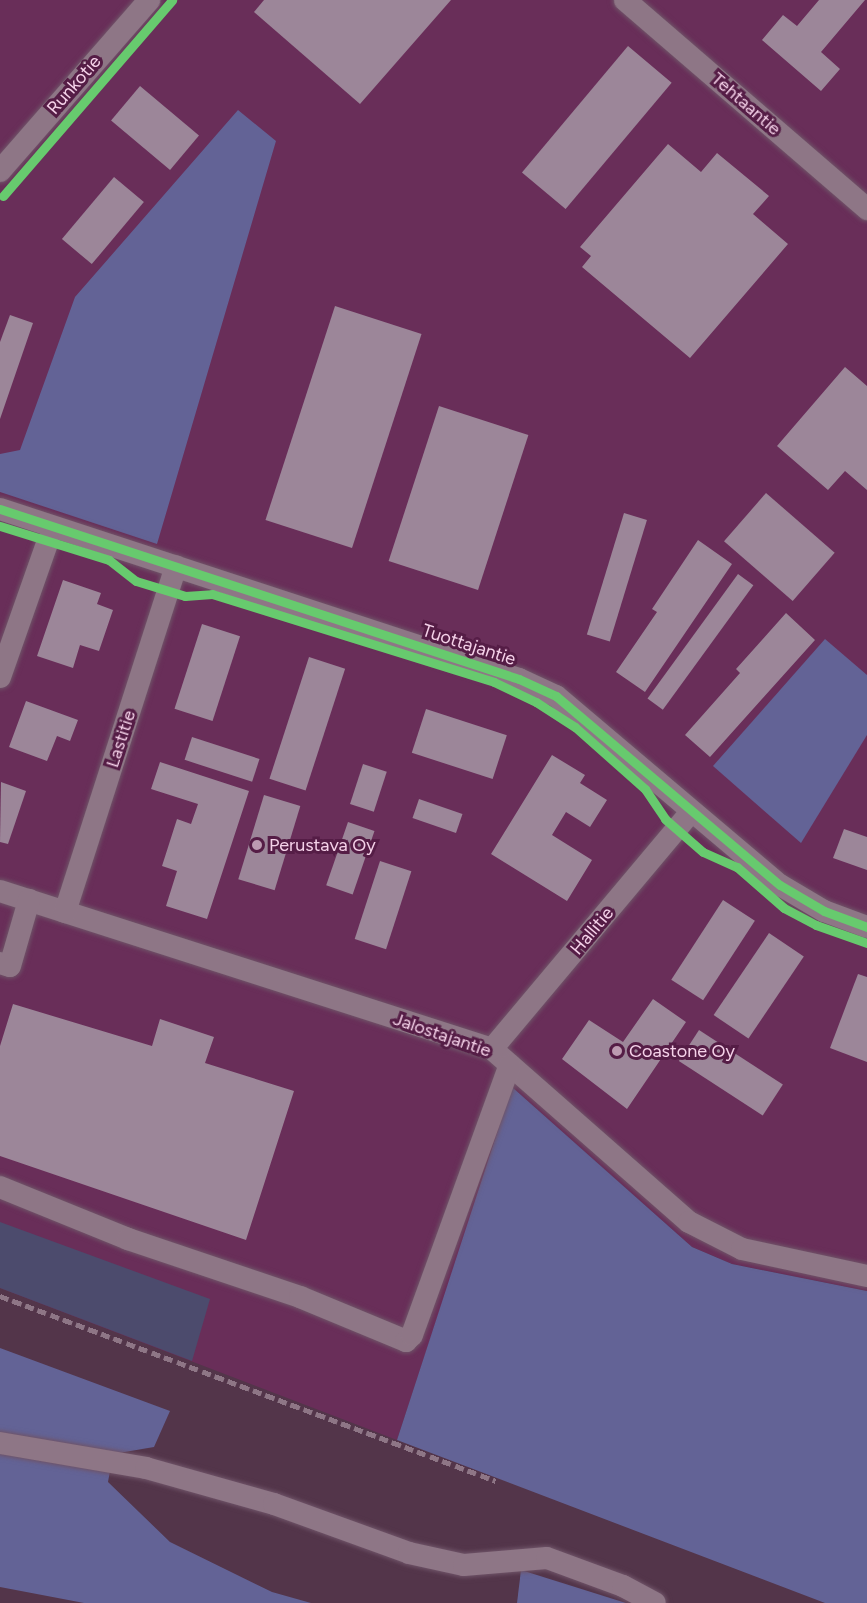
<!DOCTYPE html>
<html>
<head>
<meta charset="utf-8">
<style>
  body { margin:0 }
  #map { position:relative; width:867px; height:1603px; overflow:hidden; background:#53354a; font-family:Figtree,sans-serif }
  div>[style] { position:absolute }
  .built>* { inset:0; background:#692e59 }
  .green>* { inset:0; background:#4c4b6d }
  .forest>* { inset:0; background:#636396 }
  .building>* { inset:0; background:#9c8699; transform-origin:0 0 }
  .roads { filter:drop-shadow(0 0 2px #6f5468) drop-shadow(0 0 2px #6f5468) }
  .minor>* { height:22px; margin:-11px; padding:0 11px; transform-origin:11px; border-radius:11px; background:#8e7686 }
  .rail>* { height:4.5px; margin-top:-2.25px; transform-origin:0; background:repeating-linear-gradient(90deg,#8e7686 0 9px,transparent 0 13.5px) }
  .cycleway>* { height:9px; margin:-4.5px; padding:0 4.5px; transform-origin:4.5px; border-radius:4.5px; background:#67ca6e }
  .dots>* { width:16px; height:16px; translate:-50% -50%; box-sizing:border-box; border:3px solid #551d46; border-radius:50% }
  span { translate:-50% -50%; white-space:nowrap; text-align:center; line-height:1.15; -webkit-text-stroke:6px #551d46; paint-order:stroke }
  .street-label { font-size:18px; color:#f5d2e9 }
  .poi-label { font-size:18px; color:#f5d2e9 }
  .left { translate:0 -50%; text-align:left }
</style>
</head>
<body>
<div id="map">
  <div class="built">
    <div style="clip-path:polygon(0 0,867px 0,867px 1291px,732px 1264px,692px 1247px,513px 1088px,397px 1440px,0 1288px)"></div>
  </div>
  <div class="green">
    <div style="clip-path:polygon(0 1222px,210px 1299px,192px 1361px,0 1288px)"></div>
  </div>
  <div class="forest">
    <div style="clip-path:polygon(238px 110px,276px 141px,157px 544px,0 492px,0 454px,20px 450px,75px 297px)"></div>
    <div style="clip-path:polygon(825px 639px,867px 675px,867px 735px,801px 843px,713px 766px)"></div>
    <div style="clip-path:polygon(512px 1087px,692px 1247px,732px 1264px,867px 1291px,867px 1603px,825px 1603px,397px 1440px)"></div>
    <div style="clip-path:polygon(0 1348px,170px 1411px,154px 1447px,113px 1454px,108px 1482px,170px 1542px,272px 1592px,311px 1603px,84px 1603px,0 1587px)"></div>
    <div style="clip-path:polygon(521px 1570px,626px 1603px,517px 1603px)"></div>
  </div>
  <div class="building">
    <div style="clip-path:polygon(264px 0,451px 0,360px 104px,254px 12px)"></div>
    <div style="clip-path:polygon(819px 0,865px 0,821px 52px,840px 69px,821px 91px,762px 40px,783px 15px,797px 26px)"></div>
    <div style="left:628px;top:46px;width:57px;height:165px;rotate:40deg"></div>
    <div style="left:140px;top:86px;width:77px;height:45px;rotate:40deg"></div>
    <div style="clip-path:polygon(668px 144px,701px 172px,717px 153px,769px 196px,753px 214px,788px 244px,690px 358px,582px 267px,591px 256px,580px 247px)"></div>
    <div style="left:114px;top:177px;width:39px;height:81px;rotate:40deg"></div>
    <div style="left:335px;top:306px;width:91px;height:225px;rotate:18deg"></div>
    <div style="clip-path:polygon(10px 315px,33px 323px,0 419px,0 342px)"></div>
    <div style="clip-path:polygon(845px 367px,867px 386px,867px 490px,845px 471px,828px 490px,777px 446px)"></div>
    <div style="left:439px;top:406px;width:94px;height:163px;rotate:18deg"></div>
    <div style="left:766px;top:493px;width:91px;height:64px;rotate:41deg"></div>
    <div style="left:624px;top:513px;width:24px;height:127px;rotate:17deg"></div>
    <div style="clip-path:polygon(698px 540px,732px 564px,645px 692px,616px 672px,657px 612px,652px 609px)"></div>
    <div style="left:738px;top:574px;width:19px;height:154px;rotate:36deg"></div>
    <div style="clip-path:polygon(63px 580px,101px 593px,97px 604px,113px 610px,99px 651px,80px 645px,73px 668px,37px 656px)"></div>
    <div style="clip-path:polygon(786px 613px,815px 640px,710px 757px,685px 735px,740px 673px,736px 669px)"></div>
    <div style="left:202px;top:624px;width:40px;height:89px;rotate:18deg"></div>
    <div style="left:309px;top:657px;width:38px;height:128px;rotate:18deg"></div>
    <div style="clip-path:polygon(26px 701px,78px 720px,70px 741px,57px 736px,47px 761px,9px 747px)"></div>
    <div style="left:426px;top:709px;width:85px;height:46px;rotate:18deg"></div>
    <div style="left:192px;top:737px;width:71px;height:24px;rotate:18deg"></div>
    <div style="clip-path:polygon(552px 755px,585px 775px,580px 783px,607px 800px,590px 827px,566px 812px,552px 835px,592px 860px,567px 901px,491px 854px)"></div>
    <div style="clip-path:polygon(160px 762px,249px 791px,207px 919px,166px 906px,177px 871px,162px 866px,177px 819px,191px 824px,198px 804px,151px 789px)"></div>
    <div style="left:363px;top:764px;width:25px;height:42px;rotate:18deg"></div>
    <div style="clip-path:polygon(1px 782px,26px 791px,8px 844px,0 842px)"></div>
    <div style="left:264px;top:795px;width:38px;height:88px;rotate:17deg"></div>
    <div style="left:419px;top:799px;width:46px;height:20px;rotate:19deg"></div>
    <div style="left:348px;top:822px;width:28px;height:67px;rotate:19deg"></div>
    <div style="clip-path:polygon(844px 829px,867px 837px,867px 870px,833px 858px)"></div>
    <div style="left:380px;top:861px;width:33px;height:82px;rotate:18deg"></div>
    <div style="left:723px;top:900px;width:38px;height:95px;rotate:33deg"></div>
    <div style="left:769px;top:933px;width:42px;height:99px;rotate:34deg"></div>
    <div style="clip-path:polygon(858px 974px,867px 977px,867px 1062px,830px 1048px)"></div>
    <div style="clip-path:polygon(653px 999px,686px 1022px,627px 1109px,562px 1059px,589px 1020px,623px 1042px)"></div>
    <div style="clip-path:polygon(13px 1004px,152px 1046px,160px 1019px,214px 1037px,205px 1063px,294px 1091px,246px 1240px,0 1156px,0 1046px)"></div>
    <div style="left:699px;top:1030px;width:100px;height:37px;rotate:33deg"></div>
  </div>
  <div class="roads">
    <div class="minor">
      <div style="left:625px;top:0;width:320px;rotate:40.8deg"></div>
      <div style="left:0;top:171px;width:227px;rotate:-48.9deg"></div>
      <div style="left:0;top:509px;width:546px;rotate:18.14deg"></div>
      <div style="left:519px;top:679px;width:41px;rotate:24.7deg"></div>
      <div style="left:556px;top:696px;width:293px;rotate:40.2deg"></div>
      <div style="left:780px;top:885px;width:51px;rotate:30.6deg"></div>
      <div style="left:824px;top:911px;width:46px;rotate:20.4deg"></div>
      <div style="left:0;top:677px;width:144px;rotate:-70.6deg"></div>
      <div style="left:0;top:891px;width:517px;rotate:17.8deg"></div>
      <div style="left:492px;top:1049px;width:262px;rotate:41.3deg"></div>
      <div style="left:689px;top:1222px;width:59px;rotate:27deg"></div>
      <div style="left:742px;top:1249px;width:128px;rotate:12.2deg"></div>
      <div style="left:65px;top:912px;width:363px;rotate:-72.2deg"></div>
      <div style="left:0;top:963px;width:10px;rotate:17deg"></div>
      <div style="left:10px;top:966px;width:69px;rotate:-73.9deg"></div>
      <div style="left:492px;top:1049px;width:309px;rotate:-50deg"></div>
      <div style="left:0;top:1187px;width:138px;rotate:22.1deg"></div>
      <div style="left:128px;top:1239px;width:182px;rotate:18.6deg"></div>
      <div style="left:300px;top:1297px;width:115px;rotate:22.5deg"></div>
      <div style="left:406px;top:1341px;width:8px;rotate:-45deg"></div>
      <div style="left:412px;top:1335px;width:287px;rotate:-70.1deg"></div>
      <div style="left:0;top:1443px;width:148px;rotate:9.7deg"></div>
      <div style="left:146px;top:1468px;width:133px;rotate:15.7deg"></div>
      <div style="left:274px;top:1504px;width:144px;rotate:19.9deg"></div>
      <div style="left:409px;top:1553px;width:56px;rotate:12.3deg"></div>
      <div style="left:464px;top:1565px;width:83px;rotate:-4.8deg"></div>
      <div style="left:547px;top:1558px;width:81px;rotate:20.2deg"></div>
      <div style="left:623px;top:1586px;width:36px;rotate:28deg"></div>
    </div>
  </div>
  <div class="rail">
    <div style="left:0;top:1296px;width:529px;rotate:20.45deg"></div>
  </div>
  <div class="cycleway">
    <div style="left:3px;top:196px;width:259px;rotate:-49.2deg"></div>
    <div style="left:0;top:509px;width:546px;rotate:18.14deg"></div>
    <div style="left:519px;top:679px;width:41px;rotate:24.7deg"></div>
    <div style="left:556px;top:696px;width:293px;rotate:40.2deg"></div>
    <div style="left:780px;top:885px;width:51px;rotate:30.6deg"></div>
    <div style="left:824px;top:911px;width:46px;rotate:20.4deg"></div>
    <div style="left:0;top:526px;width:114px;rotate:17.3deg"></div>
    <div style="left:109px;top:560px;width:34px;rotate:38deg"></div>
    <div style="left:136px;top:581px;width:51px;rotate:17deg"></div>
    <div style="left:185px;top:596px;width:27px;rotate:-4deg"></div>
    <div style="left:212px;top:594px;width:295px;rotate:17.3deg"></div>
    <div style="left:494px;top:682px;width:47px;rotate:25.5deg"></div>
    <div style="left:536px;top:702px;width:46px;rotate:32.7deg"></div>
    <div style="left:575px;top:727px;width:94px;rotate:41.5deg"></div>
    <div style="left:645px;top:789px;width:36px;rotate:56deg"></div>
    <div style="left:665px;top:819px;width:50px;rotate:41deg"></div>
    <div style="left:703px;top:852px;width:37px;rotate:24deg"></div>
    <div style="left:737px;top:867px;width:62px;rotate:41.1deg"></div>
    <div style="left:784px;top:908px;width:36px;rotate:28deg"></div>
    <div style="left:816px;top:925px;width:54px;rotate:19.4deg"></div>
  </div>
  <div class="dots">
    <div style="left:257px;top:845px;background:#bc9bb1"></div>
    <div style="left:617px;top:1051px;background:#bc9bb1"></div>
  </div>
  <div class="street-label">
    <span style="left:74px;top:85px;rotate:-49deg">Runkotie</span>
    <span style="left:746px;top:104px;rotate:41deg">Tehtaantie</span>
    <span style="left:469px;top:645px;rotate:18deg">Tuottajantie</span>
    <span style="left:121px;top:739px;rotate:-72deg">Lastitie</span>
    <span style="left:592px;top:931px;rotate:-50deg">Hallitie</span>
    <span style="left:442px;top:1035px;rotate:19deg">Jalostajantie</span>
  </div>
  <div class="poi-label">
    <span class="left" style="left:269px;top:845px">Perustava Oy</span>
    <span class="left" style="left:629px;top:1051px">Coastone Oy</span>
  </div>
</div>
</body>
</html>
